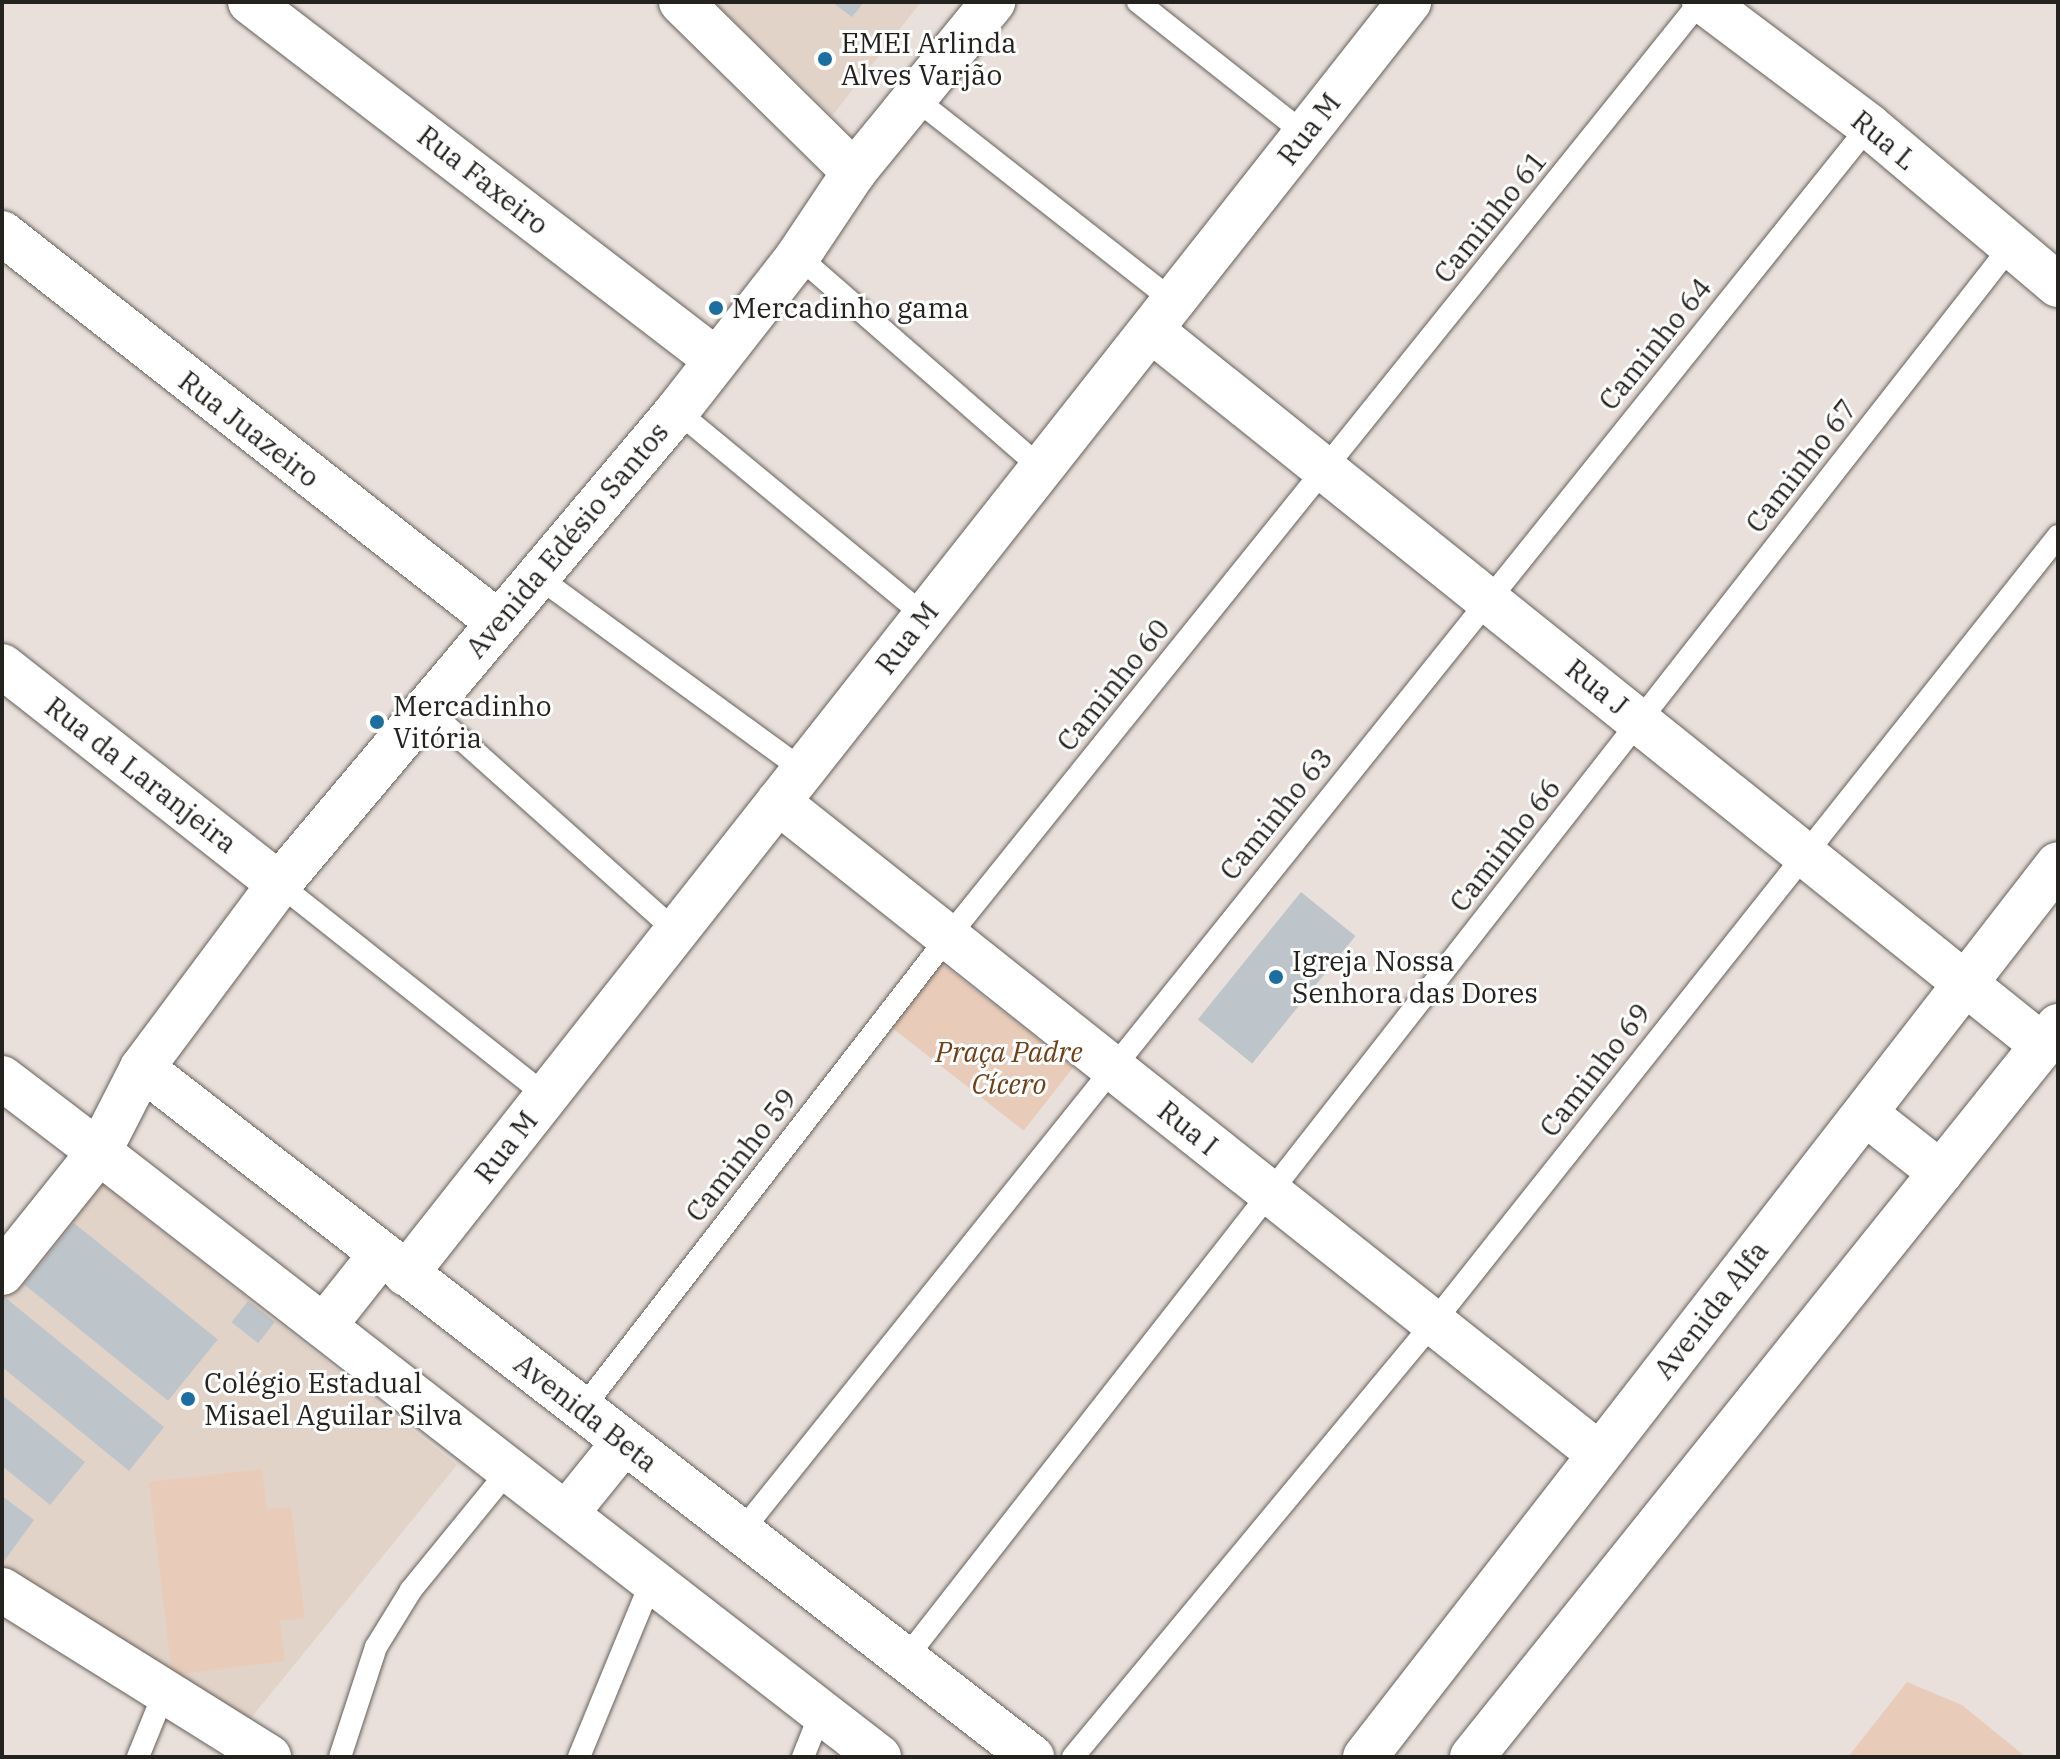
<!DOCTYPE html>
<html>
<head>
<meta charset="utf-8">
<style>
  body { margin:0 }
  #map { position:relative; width:2060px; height:1759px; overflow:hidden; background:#e9e0db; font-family:"IBM Plex Serif",serif }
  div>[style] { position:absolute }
  .built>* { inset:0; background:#e2d3c9 }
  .green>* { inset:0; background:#e8ccb9; transform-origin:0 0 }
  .building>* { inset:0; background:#bdc5ca; transform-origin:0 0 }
  .roads { filter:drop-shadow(0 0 2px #67605b) drop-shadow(0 0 2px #67605b) }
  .lane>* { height:22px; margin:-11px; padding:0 11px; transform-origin:11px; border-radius:11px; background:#fff }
  .street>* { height:44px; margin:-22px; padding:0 22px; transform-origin:22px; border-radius:22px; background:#fff }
  .secondary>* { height:44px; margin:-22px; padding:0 22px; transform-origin:22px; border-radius:22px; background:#fff }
  .dots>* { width:22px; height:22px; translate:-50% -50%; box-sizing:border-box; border:4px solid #fff; border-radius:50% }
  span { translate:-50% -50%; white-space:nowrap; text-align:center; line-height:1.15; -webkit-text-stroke:6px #fff; paint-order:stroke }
  .poi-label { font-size:28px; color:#24221f }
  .left { translate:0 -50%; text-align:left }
  .street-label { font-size:28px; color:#24221f }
  .park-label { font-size:28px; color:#703f16; font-style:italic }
  .frame { position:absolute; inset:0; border:4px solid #24221f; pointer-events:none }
</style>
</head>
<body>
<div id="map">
  <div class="built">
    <div style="clip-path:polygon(714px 2px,921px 2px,832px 116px)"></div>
    <div style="clip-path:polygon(90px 1174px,457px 1465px,242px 1729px,2px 1578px,2px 1283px)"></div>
  </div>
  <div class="green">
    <div style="left:938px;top:961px;width:172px;height:81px;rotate:38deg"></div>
    <div style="clip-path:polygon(262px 1469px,267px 1509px,291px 1507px,305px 1618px,280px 1621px,285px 1661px,172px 1675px,149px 1482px)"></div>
    <div style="clip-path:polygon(1907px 1682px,1962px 1705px,2026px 1757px,1848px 1757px)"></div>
  </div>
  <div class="building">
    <div style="clip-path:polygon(832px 2px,864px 2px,852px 17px)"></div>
    <div style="left:1301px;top:892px;width:70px;height:164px;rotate:39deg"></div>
    <div style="left:74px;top:1223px;width:185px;height:79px;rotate:39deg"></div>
    <div style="clip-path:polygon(2px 1295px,164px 1427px,129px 1471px,2px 1367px)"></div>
    <div style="left:248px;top:1301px;width:34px;height:27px;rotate:38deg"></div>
    <div style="clip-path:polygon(2px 1395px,85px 1462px,50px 1505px,2px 1466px)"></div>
    <div style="clip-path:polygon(2px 1496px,34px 1520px,2px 1564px)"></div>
  </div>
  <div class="roads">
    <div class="lane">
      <div style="left:1138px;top:2px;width:213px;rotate:38.3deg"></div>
      <div style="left:913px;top:97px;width:330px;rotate:38.1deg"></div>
      <div style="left:798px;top:256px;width:322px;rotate:41.1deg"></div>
      <div style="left:677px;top:411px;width:322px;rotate:39.6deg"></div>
      <div style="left:541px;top:579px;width:324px;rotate:36.1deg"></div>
      <div style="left:424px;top:706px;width:338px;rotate:41.8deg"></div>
      <div style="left:279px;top:884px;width:341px;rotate:38.4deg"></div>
      <div style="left:582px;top:1409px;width:597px;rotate:-52.21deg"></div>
      <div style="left:948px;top:937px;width:1200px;rotate:-51.19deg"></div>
      <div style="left:741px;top:1532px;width:1803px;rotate:-51.26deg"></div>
      <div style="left:905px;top:1659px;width:1793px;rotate:-51.95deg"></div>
      <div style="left:138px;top:1757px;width:69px;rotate:-67.9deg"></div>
      <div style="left:340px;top:1757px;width:116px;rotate:-71.9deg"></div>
      <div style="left:376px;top:1647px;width:67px;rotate:-58.4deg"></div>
      <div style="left:411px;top:1590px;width:155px;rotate:-50.8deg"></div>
      <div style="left:579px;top:1757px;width:191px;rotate:-67.6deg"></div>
      <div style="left:803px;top:1757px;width:48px;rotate:-68.2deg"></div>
      <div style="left:1073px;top:1757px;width:564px;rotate:-50.32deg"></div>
      <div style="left:1433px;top:1323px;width:1005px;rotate:-51.54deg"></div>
    </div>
    <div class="street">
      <div style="left:250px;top:2px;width:586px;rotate:37.51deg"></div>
      <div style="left:681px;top:2px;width:243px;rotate:44.5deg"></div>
      <div style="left:1704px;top:2px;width:206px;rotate:36.9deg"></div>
      <div style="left:1869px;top:126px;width:247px;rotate:40.1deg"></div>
      <div style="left:2px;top:233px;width:630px;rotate:38.11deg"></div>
      <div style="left:1151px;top:330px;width:1144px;rotate:38.75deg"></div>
      <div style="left:2px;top:666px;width:352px;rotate:38.2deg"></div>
      <div style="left:778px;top:802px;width:1048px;rotate:38.45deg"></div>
      <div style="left:142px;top:1068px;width:229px;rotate:-53.3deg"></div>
      <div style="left:279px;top:884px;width:618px;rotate:-49.92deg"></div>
      <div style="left:677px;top:411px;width:197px;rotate:-52deg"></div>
      <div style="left:798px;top:256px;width:101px;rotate:-56.3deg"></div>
      <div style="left:854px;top:172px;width:220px;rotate:-50.7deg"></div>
      <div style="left:2px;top:1078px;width:122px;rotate:37.3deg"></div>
      <div style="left:99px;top:1152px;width:155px;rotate:128.7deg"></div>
      <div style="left:1866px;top:1114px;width:95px;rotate:38.2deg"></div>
      <div style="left:406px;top:1274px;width:1620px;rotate:-51.74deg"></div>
      <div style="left:2px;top:1590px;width:315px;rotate:32deg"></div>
      <div style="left:1365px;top:1757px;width:1130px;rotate:-52.19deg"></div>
      <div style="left:1472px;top:1757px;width:937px;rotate:-51.28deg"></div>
    </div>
    <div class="secondary">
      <div style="left:324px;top:1326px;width:92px;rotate:-51.6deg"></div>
      <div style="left:566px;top:1514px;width:92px;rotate:-51.1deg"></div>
      <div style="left:879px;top:1757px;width:987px;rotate:-142.2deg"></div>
      <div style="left:99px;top:1152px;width:94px;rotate:-62.9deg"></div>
      <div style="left:142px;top:1068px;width:1126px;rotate:37.75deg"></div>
    </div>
  </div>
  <div class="dots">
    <div style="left:825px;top:59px;background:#1d6ea0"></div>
    <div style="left:716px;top:308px;background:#1d6ea0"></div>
    <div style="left:377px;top:722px;background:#1d6ea0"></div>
    <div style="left:1276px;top:977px;background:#1d6ea0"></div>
    <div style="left:188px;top:1399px;background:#1d6ea0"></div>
  </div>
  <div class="poi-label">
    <span class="left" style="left:841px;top:59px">EMEI Arlinda<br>Alves Varjão</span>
    <span class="left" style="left:732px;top:308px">Mercadinho gama</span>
    <span class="left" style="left:393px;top:722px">Mercadinho<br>Vitória</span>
    <span class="left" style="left:1292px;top:977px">Igreja Nossa<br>Senhora das Dores</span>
    <span class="left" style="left:204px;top:1399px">Colégio Estadual<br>Misael Aguilar Silva</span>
  </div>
  <div class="street-label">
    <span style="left:1309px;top:129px;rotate:-52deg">Rua M</span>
    <span style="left:1884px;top:140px;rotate:40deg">Rua L</span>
    <span style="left:483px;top:180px;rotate:38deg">Rua Faxeiro</span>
    <span style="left:1490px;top:217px;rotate:-51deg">Caminho 61</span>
    <span style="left:1655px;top:344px;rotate:-51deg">Caminho 64</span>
    <span style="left:249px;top:429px;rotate:38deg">Rua Juazeiro</span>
    <span style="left:1801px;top:466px;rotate:-52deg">Caminho 67</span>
    <span style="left:567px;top:540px;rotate:-50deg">Avenida Edésio Santos</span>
    <span style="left:907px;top:638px;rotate:-52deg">Rua M</span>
    <span style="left:1113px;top:685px;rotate:-51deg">Caminho 60</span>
    <span style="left:1597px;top:687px;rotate:39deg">Rua J</span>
    <span style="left:141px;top:775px;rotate:38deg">Rua da Laranjeira</span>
    <span style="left:1276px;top:814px;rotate:-51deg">Caminho 63</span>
    <span style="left:1505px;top:845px;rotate:-52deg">Caminho 66</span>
    <span style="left:1595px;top:1070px;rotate:-52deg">Caminho 69</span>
    <span style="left:1188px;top:1128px;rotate:39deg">Rua I</span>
    <span style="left:506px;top:1147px;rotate:-52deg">Rua M</span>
    <span style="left:741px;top:1155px;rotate:-52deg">Caminho 59</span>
    <span style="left:1711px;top:1310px;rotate:-52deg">Avenida Alfa</span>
    <span style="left:586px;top:1413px;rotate:38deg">Avenida Beta</span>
  </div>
  <div class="park-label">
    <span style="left:1009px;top:1068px">Praça Padre<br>Cícero</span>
  </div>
  <div class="frame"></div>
</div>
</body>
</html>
